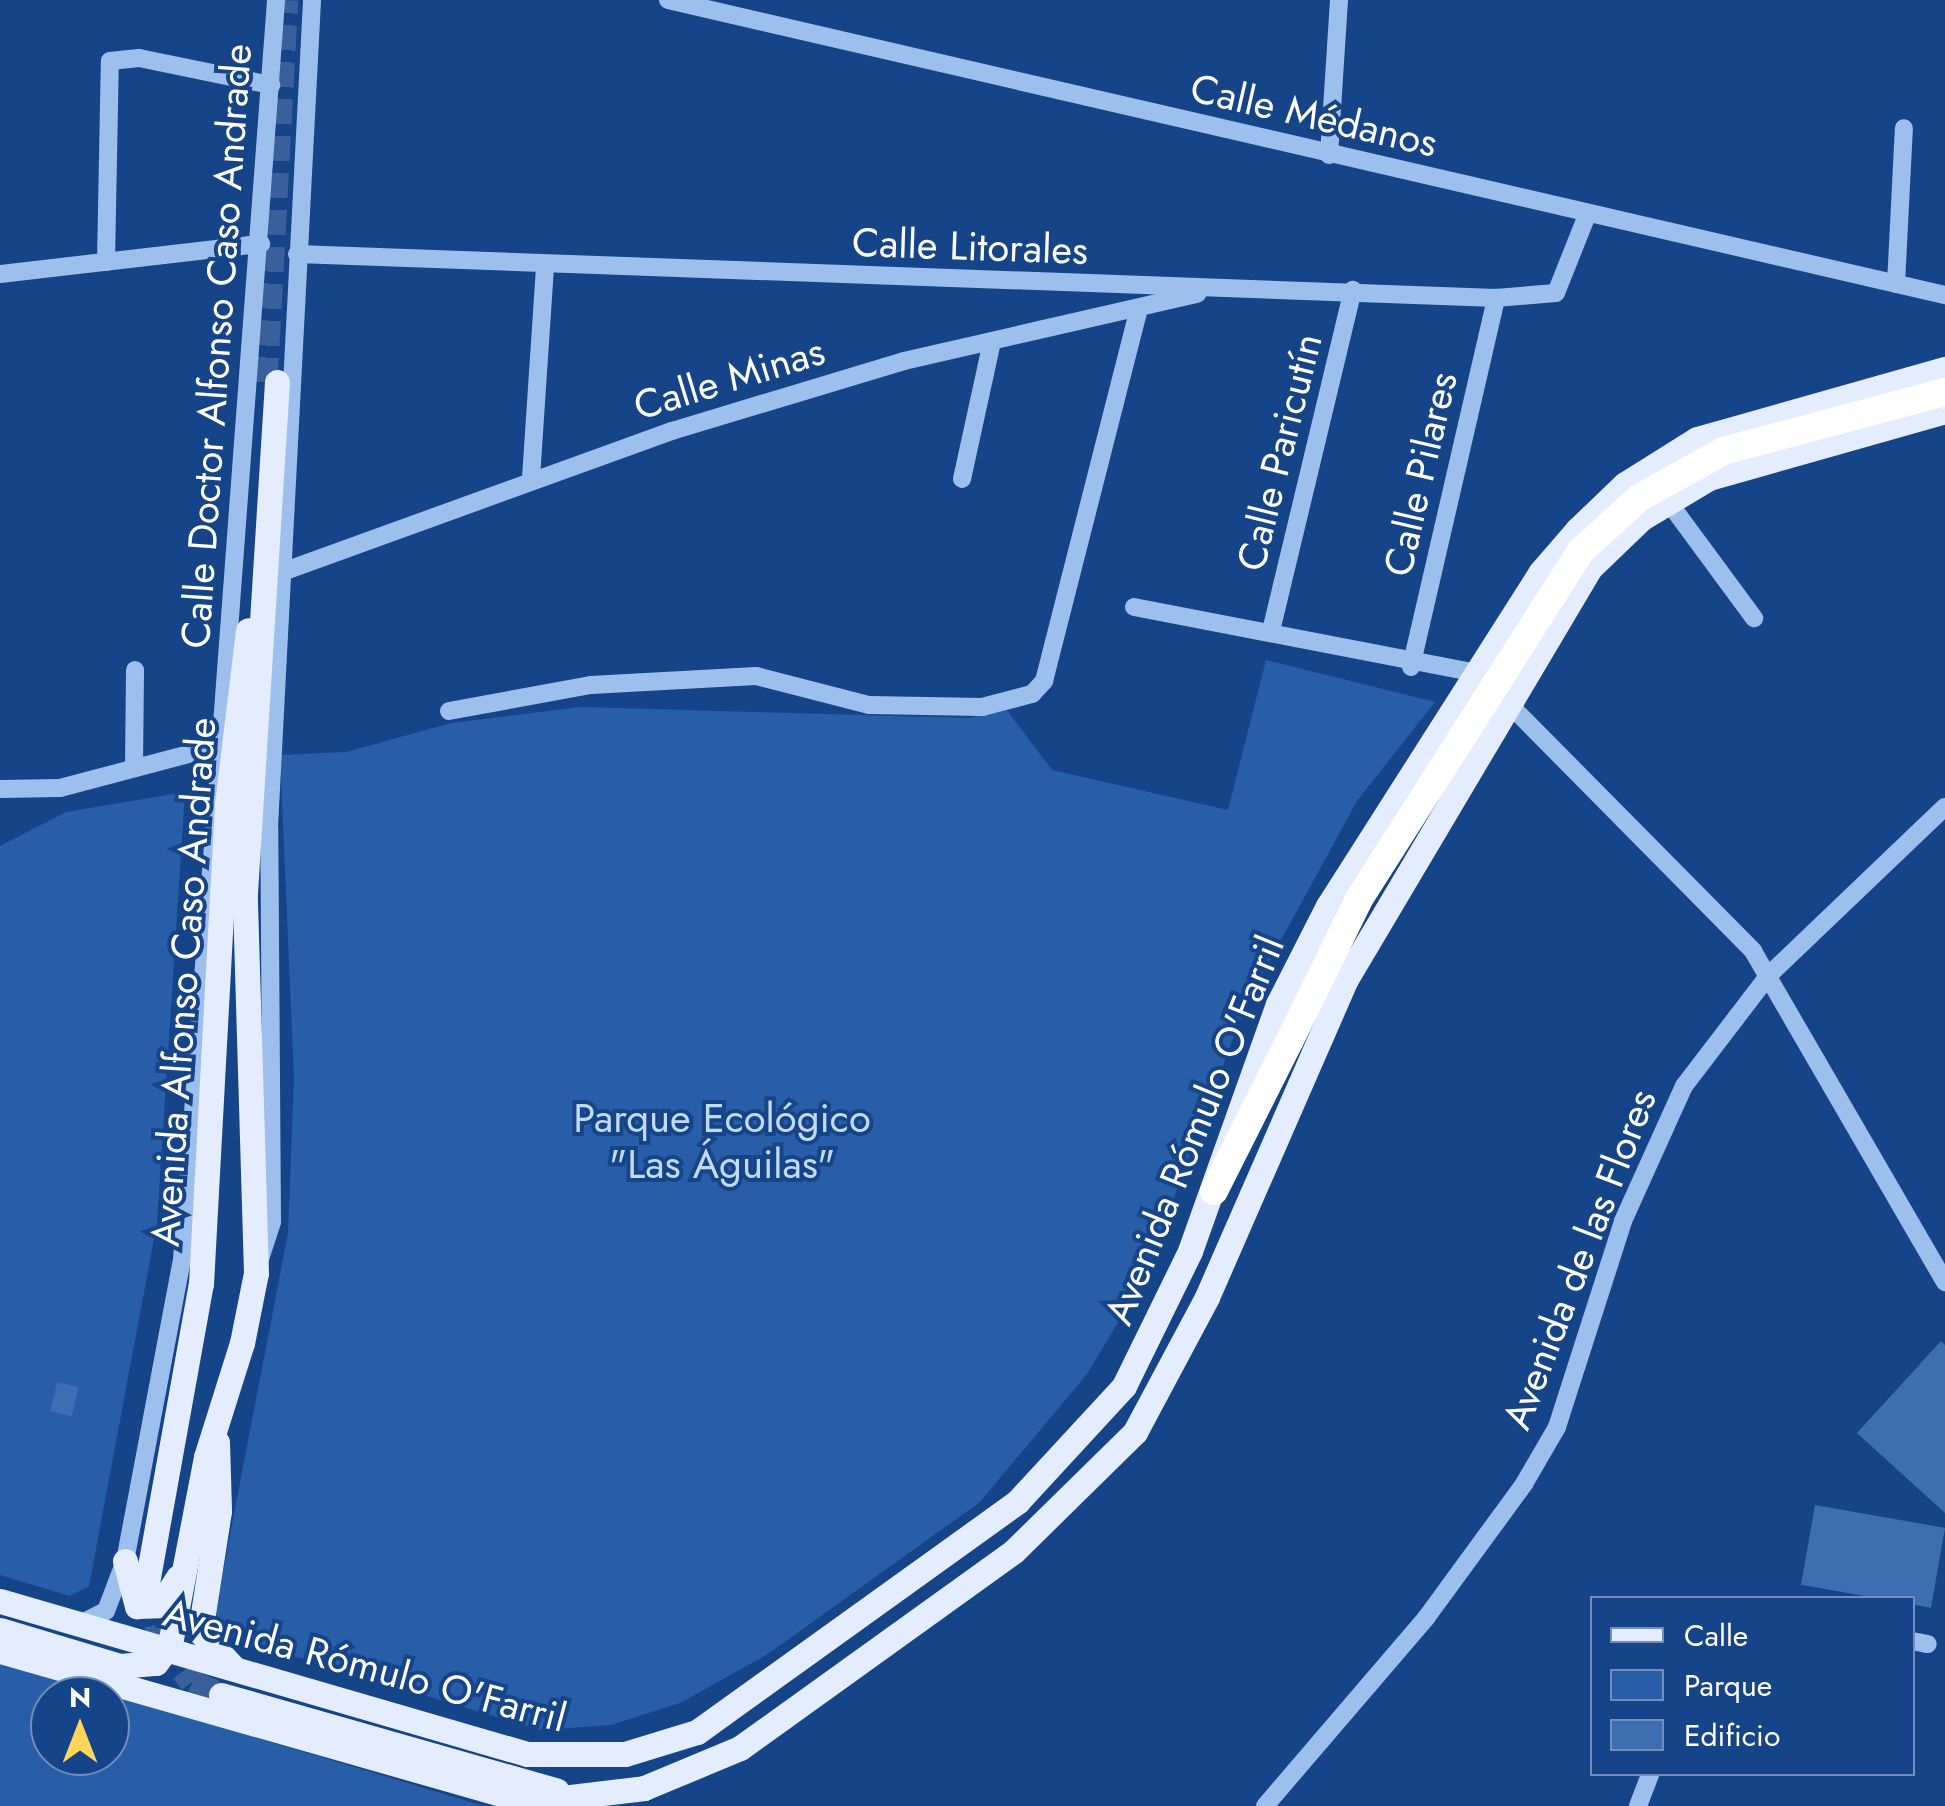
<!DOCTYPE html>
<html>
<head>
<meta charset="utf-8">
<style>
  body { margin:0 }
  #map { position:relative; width:1945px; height:1806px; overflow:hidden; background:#164488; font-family:Jost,sans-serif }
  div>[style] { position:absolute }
  .green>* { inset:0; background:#285da7 }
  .building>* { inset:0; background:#3e6eb2; transform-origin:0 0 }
  .major-tunnel>* { height:25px; margin-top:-12.5px; transform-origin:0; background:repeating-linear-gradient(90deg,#39609a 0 25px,transparent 0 37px) }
  .minor>* { height:18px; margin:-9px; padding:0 9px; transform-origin:9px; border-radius:9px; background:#9dbfee }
  .major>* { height:25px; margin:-12.5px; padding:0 12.5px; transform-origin:12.5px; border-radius:12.5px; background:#e4edff }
  .highway>* { height:28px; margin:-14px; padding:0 14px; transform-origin:14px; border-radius:14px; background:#fff }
  .highway-bridge>* { height:28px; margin:-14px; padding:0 14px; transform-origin:14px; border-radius:14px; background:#fff }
  span { translate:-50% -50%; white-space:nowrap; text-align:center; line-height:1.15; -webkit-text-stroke:8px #164488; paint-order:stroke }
  .street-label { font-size:40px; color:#fff }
  .park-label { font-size:40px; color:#c2dafa }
  .legend { position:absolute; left:1590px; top:1596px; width:325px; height:180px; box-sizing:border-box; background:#164488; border:2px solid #738fb8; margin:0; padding:12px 18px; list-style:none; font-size:30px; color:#fff }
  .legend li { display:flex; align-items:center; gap:20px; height:50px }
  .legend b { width:50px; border:2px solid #738fb8 }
  .north { position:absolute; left:30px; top:1676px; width:100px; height:100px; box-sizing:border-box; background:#164488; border:2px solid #738fb8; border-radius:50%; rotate:0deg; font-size:28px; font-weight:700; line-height:40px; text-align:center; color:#fff }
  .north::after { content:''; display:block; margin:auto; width:35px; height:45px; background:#ffd55a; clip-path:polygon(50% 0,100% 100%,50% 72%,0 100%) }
</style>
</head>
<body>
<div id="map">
  <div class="green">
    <div style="clip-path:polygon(1266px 660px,1435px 702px,1357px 801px,1246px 1004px,1143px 1281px,1087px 1374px,980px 1502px,768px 1654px,680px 1703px,611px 1725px,540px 1730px,227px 1636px,215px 1613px,288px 1233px,294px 1078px,280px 755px,346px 752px,451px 723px,581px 707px,969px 718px,1006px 709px,1052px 770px,1228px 810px)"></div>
    <div style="clip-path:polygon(185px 792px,157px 1223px,89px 1586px,70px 1596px,0 1575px,0 846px,66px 812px)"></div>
    <div style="clip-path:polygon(evenodd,0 1661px,381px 1775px,484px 1806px,0 1806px,0 1661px,50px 1696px,110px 1696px,110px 1756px,50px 1756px,50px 1696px)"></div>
  </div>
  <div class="building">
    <div style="clip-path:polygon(1941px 1341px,1945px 1345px,1945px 1513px,1857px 1433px)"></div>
    <div style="left:57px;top:1382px;width:22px;height:30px;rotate:13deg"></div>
    <div style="left:1815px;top:1505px;width:132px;height:81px;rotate:10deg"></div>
  </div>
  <div class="major-tunnel">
    <div style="left:265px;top:382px;width:383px;rotate:-86.9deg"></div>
    <div style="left:148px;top:1588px;width:55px;rotate:76.2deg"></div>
    <div style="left:161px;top:1641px;width:51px;rotate:52.9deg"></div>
    <div style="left:192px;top:1682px;width:32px;rotate:24deg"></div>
  </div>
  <div class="minor">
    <div style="left:668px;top:0;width:1311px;rotate:13.01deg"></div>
    <div style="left:1329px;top:155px;width:155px;rotate:-86.3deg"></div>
    <div style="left:297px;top:254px;width:1200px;rotate:2.1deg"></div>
    <div style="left:1496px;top:298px;width:60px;rotate:-4.8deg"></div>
    <div style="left:1556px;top:293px;width:84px;rotate:-68.3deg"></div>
    <div style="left:106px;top:262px;width:201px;rotate:-88.9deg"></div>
    <div style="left:110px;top:61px;width:29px;rotate:-6deg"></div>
    <div style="left:139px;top:58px;width:135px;rotate:11.6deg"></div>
    <div style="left:0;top:274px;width:263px;rotate:-6.6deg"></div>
    <div style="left:1896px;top:284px;width:156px;rotate:-87.1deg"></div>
    <div style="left:531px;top:478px;width:213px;rotate:-86.2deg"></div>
    <div style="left:962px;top:479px;width:141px;rotate:-77.7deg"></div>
    <div style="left:1667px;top:500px;width:147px;rotate:53.6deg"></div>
    <div style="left:285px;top:571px;width:412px;rotate:-19.9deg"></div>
    <div style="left:672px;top:431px;width:242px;rotate:-16.8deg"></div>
    <div style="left:904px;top:361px;width:301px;rotate:-12.9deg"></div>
    <div style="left:1134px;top:607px;width:359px;rotate:10.9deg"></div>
    <div style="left:1271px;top:631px;width:351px;rotate:-76.5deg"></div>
    <div style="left:1411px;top:667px;width:379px;rotate:-77deg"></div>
    <div style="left:1503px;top:698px;width:356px;rotate:45.3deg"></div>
    <div style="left:1753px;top:951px;width:383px;rotate:59.9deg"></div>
    <div style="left:449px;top:711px;width:144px;rotate:-10.4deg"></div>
    <div style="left:591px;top:685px;width:165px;rotate:-3.1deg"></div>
    <div style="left:756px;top:676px;width:117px;rotate:14.4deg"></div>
    <div style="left:869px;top:705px;width:113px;rotate:1deg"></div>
    <div style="left:982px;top:707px;width:52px;rotate:-14.6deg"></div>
    <div style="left:1032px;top:694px;width:18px;rotate:-47deg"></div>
    <div style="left:1044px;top:681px;width:382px;rotate:-75.7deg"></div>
    <div style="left:134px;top:767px;width:97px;rotate:-89.4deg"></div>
    <div style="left:0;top:789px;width:60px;rotate:-1deg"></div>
    <div style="left:60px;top:788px;width:160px;rotate:-14.8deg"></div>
    <div style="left:260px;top:1259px;width:39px;rotate:-72deg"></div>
    <div style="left:272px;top:1222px;width:395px;rotate:-90.4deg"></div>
    <div style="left:269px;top:827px;width:828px;rotate:-87.02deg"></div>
    <div style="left:80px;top:1624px;width:29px;rotate:-27deg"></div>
    <div style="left:106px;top:1611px;width:53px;rotate:-69.2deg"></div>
    <div style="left:125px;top:1561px;width:306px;rotate:-79.3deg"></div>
    <div style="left:182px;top:1260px;width:1264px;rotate:-85.73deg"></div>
    <div style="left:1912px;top:1641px;width:16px;rotate:11deg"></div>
    <div style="left:1265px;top:1806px;width:248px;rotate:-49.4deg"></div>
    <div style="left:1426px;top:1618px;width:166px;rotate:-53.8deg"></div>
    <div style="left:1524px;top:1484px;width:66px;rotate:-59.9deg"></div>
    <div style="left:1557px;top:1427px;width:216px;rotate:-72.2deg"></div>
    <div style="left:1623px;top:1221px;width:148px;rotate:-65.7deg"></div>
    <div style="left:1684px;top:1086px;width:140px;rotate:-52.6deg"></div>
    <div style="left:1769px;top:975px;width:243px;rotate:-43.7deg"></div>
    <div style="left:1638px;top:1806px;width:34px;rotate:-69deg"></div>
  </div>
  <div class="major">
    <div style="left:217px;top:1442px;width:69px;rotate:88.3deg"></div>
    <div style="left:219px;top:1511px;width:122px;rotate:98.9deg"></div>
    <div style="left:200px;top:1632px;width:47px;rotate:46.7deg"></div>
    <div style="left:125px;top:1561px;width:47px;rotate:75.1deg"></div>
    <div style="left:137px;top:1606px;width:23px;rotate:-2deg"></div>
    <div style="left:160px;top:1605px;width:33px;rotate:-57deg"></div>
    <div style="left:147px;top:1583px;width:304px;rotate:-79.8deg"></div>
    <div style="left:201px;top:1284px;width:481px;rotate:-86.9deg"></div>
    <div style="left:227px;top:804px;width:175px;rotate:-83.1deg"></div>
    <div style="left:0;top:1601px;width:549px;rotate:16.19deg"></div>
    <div style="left:527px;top:1754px;width:98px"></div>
    <div style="left:625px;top:1754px;width:75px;rotate:-17deg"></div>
    <div style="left:697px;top:1732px;width:395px;rotate:-35.7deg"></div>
    <div style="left:1018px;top:1501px;width:156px;rotate:-47.3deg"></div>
    <div style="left:1124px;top:1386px;width:150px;rotate:-63.9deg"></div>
    <div style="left:1190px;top:1251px;width:262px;rotate:-70.4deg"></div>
    <div style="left:1278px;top:1004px;width:110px;rotate:-63deg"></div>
    <div style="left:1328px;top:906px;width:395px;rotate:-57.5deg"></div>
    <div style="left:1540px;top:573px;width:57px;rotate:-49.3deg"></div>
    <div style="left:1577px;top:530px;width:66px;rotate:-43.8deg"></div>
    <div style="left:1625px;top:484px;width:85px;rotate:-32deg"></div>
    <div style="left:1697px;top:439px;width:258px;rotate:-15.8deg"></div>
    <div style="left:0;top:1630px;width:125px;rotate:16.7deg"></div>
    <div style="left:120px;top:1666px;width:36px;rotate:-5deg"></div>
    <div style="left:156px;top:1663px;width:24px;rotate:-54deg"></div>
    <div style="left:170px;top:1644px;width:190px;rotate:-79.1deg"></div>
    <div style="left:206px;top:1457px;width:120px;rotate:-72.5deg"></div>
    <div style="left:242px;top:1343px;width:71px;rotate:-78.7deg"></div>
    <div style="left:256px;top:1273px;width:380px;rotate:-91.7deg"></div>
    <div style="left:245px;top:893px;width:512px;rotate:-86.42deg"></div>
    <div style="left:0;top:1651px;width:550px;rotate:15.93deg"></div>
    <div style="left:529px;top:1802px;width:116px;rotate:-6.9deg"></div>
    <div style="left:644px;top:1788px;width:104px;rotate:-22.6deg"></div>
    <div style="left:740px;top:1748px;width:337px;rotate:-35.7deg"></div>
    <div style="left:1014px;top:1551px;width:170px;rotate:-44.5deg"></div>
    <div style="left:1135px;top:1432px;width:153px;rotate:-61.9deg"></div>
    <div style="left:1207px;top:1297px;width:347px;rotate:-66.4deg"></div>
    <div style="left:1346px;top:979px;width:478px;rotate:-59.3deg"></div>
    <div style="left:1590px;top:568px;width:72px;rotate:-43.9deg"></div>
    <div style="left:1642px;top:518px;width:78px;rotate:-30.8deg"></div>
    <div style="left:1709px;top:478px;width:245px;rotate:-15.8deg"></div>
    <div style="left:221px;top:1695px;width:349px;rotate:15.9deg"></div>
  </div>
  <div class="highway">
    <div style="left:1214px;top:1191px;width:169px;rotate:-63.3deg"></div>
  </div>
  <div class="highway-bridge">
    <div style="left:1290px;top:1040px;width:157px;rotate:-63.9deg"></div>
    <div style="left:1359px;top:899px;width:413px;rotate:-57.5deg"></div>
    <div style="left:1581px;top:551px;width:79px;rotate:-42.4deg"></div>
    <div style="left:1639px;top:498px;width:96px;rotate:-29.2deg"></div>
    <div style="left:1723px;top:451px;width:230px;rotate:-14.9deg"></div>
  </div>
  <div class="street-label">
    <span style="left:1314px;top:115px;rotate:13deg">Calle Médanos</span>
    <span style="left:970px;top:246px;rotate:2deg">Calle Litorales</span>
    <span style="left:216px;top:346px;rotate:-86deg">Calle Doctor Alfonso Caso Andrade</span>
    <span style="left:729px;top:378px;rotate:-17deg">Calle Minas</span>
    <span style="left:1279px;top:452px;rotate:-76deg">Calle Paricutín</span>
    <span style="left:1420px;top:474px;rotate:-77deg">Calle Pilares</span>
    <span style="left:183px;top:982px;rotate:-86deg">Avenida Alfonso Caso Andrade</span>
    <span style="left:1194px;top:1130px;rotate:-68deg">Avenida Rómulo O'Farril</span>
    <span style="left:1579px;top:1259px;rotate:-69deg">Avenida de las Flores</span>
    <span style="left:365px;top:1665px;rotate:15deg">Avenida Rómulo O'Farril</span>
  </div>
  <div class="park-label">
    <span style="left:722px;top:1141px">Parque Ecológico<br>"Las Águilas"</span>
  </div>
  <ul class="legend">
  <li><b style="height:12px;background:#e4edff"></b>Calle</li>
  <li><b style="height:28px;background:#285da7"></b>Parque</li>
  <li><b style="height:28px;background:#3e6eb2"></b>Edificio</li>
  </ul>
  <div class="north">N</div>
</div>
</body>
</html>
